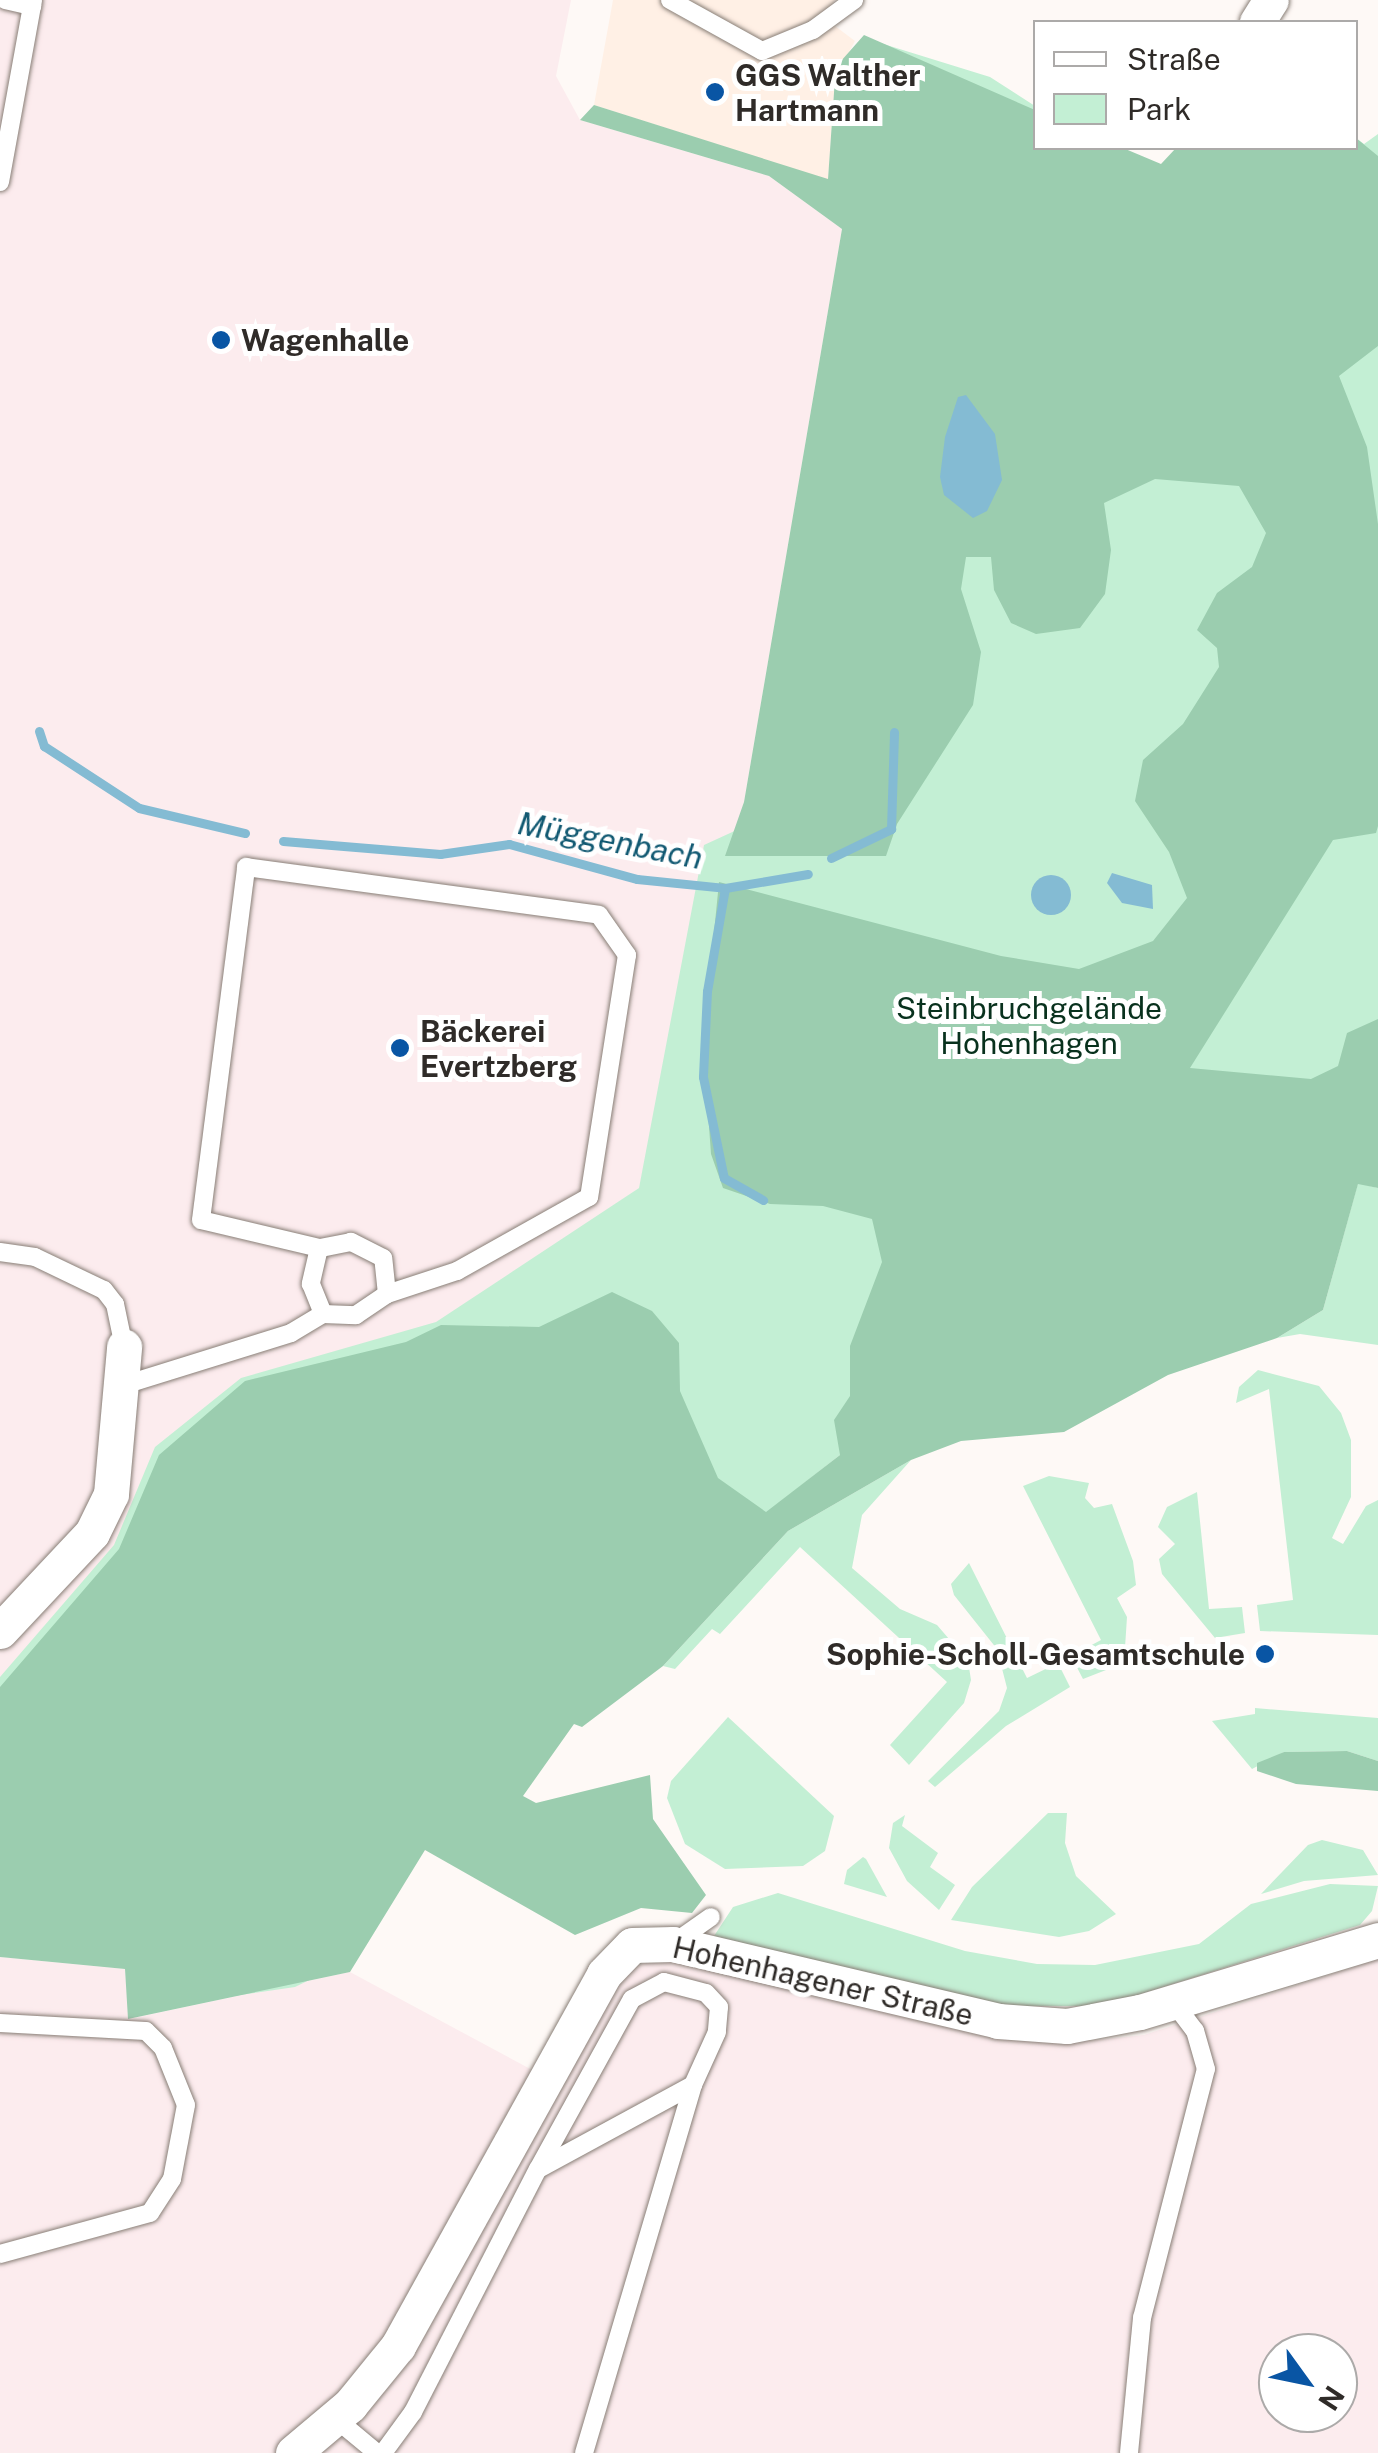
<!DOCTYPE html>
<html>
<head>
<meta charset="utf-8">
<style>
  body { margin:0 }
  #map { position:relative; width:1378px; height:2453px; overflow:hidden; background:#fef9f6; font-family:"Public Sans",sans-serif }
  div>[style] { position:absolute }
  .commercial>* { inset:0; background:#fcecee }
  .built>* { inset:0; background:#fff0e5 }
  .green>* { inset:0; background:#c3efd4 }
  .forest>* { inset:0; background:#9bcdaf }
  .water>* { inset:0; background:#84bbd3 }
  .round { border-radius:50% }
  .stream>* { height:9px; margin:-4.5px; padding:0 4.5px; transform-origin:4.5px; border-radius:4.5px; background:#84bbd3 }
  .roads { filter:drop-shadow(0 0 2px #887e76) drop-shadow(0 0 2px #887e76) }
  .lane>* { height:18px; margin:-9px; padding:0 9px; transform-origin:9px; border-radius:9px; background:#fff }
  .street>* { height:35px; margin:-17.5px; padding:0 17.5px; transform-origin:17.5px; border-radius:17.5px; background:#fff }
  .dots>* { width:28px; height:28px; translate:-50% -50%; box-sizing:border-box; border:5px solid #fff; border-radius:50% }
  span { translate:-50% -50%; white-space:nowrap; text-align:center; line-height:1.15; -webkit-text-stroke:10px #fff; paint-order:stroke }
  .poi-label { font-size:30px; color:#2f2b28; font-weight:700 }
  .left { translate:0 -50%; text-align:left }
  .right { translate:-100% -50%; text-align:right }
  .park-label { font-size:30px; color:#08311d }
  .street-label { font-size:30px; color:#2f2b28 }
  .water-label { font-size:32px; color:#115972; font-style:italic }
  .legend { position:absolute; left:1033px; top:20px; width:325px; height:130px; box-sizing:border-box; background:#fff; border:2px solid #acaaa9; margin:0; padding:12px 18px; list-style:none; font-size:30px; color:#2f2b28 }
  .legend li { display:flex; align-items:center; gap:20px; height:50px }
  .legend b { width:50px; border:2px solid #acaaa9 }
  .north { position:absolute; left:1258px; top:2333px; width:100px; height:100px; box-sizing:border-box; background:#fff; border:2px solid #acaaa9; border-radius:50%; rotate:123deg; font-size:28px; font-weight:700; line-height:40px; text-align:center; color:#2f2b28 }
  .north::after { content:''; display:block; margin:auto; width:35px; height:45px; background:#0955a4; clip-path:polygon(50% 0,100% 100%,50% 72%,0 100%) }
</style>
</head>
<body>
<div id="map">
  <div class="commercial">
    <div style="clip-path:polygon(0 0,571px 0,556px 76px,580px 120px,769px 176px,842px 229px,744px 802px,639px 1188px,119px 1549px,0 1687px)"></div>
    <div style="clip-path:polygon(evenodd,0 1957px,125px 1969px,129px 2019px,350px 1972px,562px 2086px,621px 1981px,636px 1966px,661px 1959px,1065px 2043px,1144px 2035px,1378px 1959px,1378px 2453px,0 2453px,0 1957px,1278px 2353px,1338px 2353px,1338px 2413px,1278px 2413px,1278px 2353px)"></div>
  </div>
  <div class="built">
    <div style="clip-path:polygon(613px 0,835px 0,828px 11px,835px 26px,855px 41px,835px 78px,828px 180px,594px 105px)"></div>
  </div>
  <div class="green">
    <div style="clip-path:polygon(864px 38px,990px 77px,1035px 106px,1036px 148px,1158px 185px,1356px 148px,1356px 138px,1364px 144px,1378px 134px,1378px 1138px,840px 1455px,766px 1513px,469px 1767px,334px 1968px,295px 1987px,234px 1996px,0 1928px,0 1677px,114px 1545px,155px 1447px,241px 1378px,436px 1322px,639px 1188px,704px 845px,752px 823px,859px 217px)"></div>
    <div style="clip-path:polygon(1358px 1183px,1378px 1188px,1378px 1345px,1300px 1334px,1277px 1338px,1323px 1310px)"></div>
    <div style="clip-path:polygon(1258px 1370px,1319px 1386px,1341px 1413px,1351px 1440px,1351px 1497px,1332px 1538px,1343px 1544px,1366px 1506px,1378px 1500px,1378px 1635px,1260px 1631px,1257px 1605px,1293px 1600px,1269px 1389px,1236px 1403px,1239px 1387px)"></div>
    <div style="clip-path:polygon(911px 1460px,862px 1515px,852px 1568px,900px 1609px,937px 1625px,968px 1661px,971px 1680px,964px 1703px,909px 1765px,890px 1745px,947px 1682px,800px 1547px,720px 1634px,712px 1629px,675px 1669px,663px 1666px,788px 1531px)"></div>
    <div style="clip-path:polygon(1049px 1476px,1089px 1483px,1085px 1498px,1094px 1508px,1112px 1504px,1133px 1561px,1136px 1585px,1117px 1598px,1127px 1617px,1124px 1663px,1083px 1679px,1071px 1656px,1101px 1640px,1023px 1486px)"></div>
    <div style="clip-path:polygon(1197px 1492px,1209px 1609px,1242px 1607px,1245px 1633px,1215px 1638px,1162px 1574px,1159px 1559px,1175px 1544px,1158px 1527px,1167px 1507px)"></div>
    <div style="clip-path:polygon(969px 1563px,1027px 1678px,1058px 1663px,1070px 1687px,1006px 1726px,935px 1787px,928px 1781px,999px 1711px,1007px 1688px,997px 1649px,954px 1595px,951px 1584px)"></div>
    <div style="clip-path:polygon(1255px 1708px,1378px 1718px,1378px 1761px,1347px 1751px,1284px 1752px,1252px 1769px,1212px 1721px,1255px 1714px)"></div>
    <div style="clip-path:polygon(728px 1717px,834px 1816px,825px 1851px,803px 1866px,725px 1869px,685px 1844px,667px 1798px,671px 1781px)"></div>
    <div style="clip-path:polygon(1048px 1813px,1067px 1813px,1065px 1843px,1076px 1876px,1116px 1914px,1089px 1931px,1059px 1937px,951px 1920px,972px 1887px)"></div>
    <div style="clip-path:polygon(905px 1815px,902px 1826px,938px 1853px,930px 1867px,955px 1885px,939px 1910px,907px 1881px,889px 1848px,893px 1823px)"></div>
    <div style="clip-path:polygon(1322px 1840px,1363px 1850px,1378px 1875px,1304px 1881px,1261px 1894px,1308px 1845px)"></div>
    <div style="clip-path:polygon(863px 1857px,866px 1859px,887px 1897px,844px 1884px,847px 1870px)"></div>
    <div style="clip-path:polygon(1330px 1884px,1378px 1886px,1372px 1911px,1360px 1925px,1103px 2006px,995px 2006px,714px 1936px,733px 1907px,778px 1893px,965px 1951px,1037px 1964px,1095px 1965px,1199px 1944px,1251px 1904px)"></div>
  </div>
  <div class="forest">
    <div style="clip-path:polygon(864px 35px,1035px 110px,1036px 148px,1123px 148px,1161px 164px,1176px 148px,1356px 148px,1356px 138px,1378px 156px,1378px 346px,1339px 376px,1367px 447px,1378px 524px,1378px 826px,1376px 833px,1333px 840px,1190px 1068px,1311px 1079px,1338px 1066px,1347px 1033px,1378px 1019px,1378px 1188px,1358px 1184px,1323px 1310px,1277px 1338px,1168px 1375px,1064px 1432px,961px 1441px,911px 1460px,788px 1531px,663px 1666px,582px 1727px,574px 1724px,523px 1796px,536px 1803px,650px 1775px,653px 1819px,706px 1895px,692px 1913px,641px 1908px,575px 1935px,425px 1850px,350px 1972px,128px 2019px,125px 1969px,0 1957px,0 1687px,119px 1549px,159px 1455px,245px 1381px,406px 1342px,441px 1325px,539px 1327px,612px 1292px,652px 1311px,679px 1343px,680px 1391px,718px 1478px,766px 1512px,840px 1455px,834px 1420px,850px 1396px,850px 1346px,882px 1262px,872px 1219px,823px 1206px,770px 1204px,723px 1188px,711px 1154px,703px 1044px,719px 882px,1001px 956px,1079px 969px,1153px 941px,1187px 898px,1169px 852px,1135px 801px,1143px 760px,1183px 724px,1219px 667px,1217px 648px,1197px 630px,1217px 593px,1252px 567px,1266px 533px,1239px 486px,1155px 479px,1104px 503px,1111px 550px,1105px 594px,1080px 628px,1036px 634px,1011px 623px,994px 590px,991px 557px,966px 557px,961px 589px,981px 652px,973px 705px,897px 824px,886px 856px,725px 856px,744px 802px,842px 229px,769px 176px,580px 120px,594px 105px,828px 179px,835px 78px,841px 61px)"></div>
    <div style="clip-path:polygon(1347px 1751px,1378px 1761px,1378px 1791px,1296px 1784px,1257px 1771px,1257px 1763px,1284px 1752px)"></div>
  </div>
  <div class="water">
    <div style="clip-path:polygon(966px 395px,995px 434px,1002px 480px,987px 511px,973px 518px,944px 495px,940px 477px,945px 437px,958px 397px)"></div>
    <div style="clip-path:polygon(1112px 873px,1152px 885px,1153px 909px,1122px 903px,1107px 883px)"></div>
    <div class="round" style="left:1031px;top:875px;width:40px;height:40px"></div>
  </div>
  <div class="stream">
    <div style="left:39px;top:731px;width:16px;rotate:72deg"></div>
    <div style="left:44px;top:746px;width:113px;rotate:33.1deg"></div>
    <div style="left:139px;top:808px;width:109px;rotate:13.3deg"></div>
    <div style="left:283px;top:841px;width:158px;rotate:4.7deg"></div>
    <div style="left:440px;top:854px;width:70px;rotate:-8.2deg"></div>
    <div style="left:509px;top:844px;width:133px;rotate:15.3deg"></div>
    <div style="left:637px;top:879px;width:88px;rotate:5.8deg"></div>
    <div style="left:725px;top:888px;width:84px;rotate:-9.6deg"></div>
    <div style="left:831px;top:858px;width:67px;rotate:-25.8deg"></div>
    <div style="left:891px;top:829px;width:97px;rotate:-88.2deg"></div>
    <div style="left:725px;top:888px;width:105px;rotate:99.9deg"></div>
    <div style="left:707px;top:991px;width:86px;rotate:92.7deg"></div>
    <div style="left:703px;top:1077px;width:103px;rotate:78.3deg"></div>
    <div style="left:724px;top:1178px;width:45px;rotate:29.4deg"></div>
  </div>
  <div class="roads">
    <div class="lane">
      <div style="left:5px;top:0;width:28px;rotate:13deg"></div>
      <div style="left:670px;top:0;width:105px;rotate:29deg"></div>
      <div style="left:762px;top:51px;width:55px;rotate:-22.4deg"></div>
      <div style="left:813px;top:30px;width:51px;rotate:-36.2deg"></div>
      <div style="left:0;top:182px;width:185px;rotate:-79.7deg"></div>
      <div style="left:319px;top:1248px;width:121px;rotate:-166.7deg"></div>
      <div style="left:201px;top:1220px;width:356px;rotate:-82.7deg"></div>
      <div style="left:246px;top:867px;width:356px;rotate:7.7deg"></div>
      <div style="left:599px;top:915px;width:49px;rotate:55deg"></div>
      <div style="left:627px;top:955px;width:245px;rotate:98.9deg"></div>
      <div style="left:589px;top:1197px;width:151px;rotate:150.7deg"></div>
      <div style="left:457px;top:1271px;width:74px;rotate:161.8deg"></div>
      <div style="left:0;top:1252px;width:35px;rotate:8deg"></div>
      <div style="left:35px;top:1257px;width:76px;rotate:25.6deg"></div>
      <div style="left:104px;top:1290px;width:18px;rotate:52deg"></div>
      <div style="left:115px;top:1304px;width:44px;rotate:78.2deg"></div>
      <div style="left:121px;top:1386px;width:178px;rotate:-17.3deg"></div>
      <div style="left:291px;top:1333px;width:37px;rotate:-31deg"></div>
      <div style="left:323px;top:1314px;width:33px;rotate:2deg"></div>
      <div style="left:356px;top:1315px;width:37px;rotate:-34deg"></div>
      <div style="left:387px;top:1294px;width:36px;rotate:-96deg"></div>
      <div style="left:383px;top:1258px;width:36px;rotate:-153deg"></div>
      <div style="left:351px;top:1242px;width:33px;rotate:169deg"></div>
      <div style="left:319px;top:1248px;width:37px;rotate:103deg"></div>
      <div style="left:311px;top:1284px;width:32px;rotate:68deg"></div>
      <div style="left:674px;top:1943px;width:45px;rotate:-35.1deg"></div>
      <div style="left:0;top:2023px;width:146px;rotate:3.1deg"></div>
      <div style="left:146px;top:2031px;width:24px;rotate:45deg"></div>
      <div style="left:163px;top:2048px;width:61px;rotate:68deg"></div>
      <div style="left:186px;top:2105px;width:75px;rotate:100.7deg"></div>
      <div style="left:172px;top:2179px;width:40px;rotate:122.9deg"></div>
      <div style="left:150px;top:2213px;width:156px;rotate:164.7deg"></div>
      <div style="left:336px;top:2419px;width:53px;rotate:39.7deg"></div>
      <div style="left:383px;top:2453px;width:51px;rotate:-53.8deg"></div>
      <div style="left:413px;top:2412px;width:273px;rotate:-62.8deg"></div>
      <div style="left:538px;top:2169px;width:194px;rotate:-61.1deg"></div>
      <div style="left:632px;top:1999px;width:36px;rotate:-28deg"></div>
      <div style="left:664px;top:1982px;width:43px;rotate:14.7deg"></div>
      <div style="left:706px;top:1993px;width:19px;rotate:47deg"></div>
      <div style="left:719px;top:2007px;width:25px;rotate:95deg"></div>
      <div style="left:717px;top:2032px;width:58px;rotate:114.4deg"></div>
      <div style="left:693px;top:2085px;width:176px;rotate:151.5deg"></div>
      <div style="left:584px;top:2453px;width:384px;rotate:-73.5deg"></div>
      <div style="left:1129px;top:2453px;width:136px;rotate:-84.5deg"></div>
      <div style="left:1142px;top:2318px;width:257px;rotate:-75.6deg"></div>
      <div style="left:1206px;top:2069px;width:40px;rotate:-106deg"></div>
      <div style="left:1195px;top:2031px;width:36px;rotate:-127deg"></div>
    </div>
    <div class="street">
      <div style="left:1257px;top:22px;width:26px;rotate:-58deg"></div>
      <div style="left:0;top:1631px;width:134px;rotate:-46.8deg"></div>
      <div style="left:92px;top:1533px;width:43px;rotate:-64deg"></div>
      <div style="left:111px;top:1494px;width:148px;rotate:-84.9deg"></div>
      <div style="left:293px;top:2453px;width:75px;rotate:-40.1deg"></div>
      <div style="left:350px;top:2405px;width:76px;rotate:-50.9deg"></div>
      <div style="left:398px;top:2346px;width:425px;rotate:-61deg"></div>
      <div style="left:604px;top:1974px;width:40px;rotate:-46deg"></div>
      <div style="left:632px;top:1945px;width:41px;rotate:-1.4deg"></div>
      <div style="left:673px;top:1944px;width:334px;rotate:13.3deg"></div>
      <div style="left:998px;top:2021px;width:69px;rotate:4.1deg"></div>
      <div style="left:1067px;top:2026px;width:74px;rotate:-10.9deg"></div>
      <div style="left:1140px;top:2012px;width:249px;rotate:-16.8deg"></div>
    </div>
  </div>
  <div class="dots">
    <div style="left:715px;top:92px;background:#0955a4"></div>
    <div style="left:221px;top:340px;background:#0955a4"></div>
    <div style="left:400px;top:1048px;background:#0955a4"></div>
    <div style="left:1265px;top:1654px;background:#0955a4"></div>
  </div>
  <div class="poi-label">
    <span class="left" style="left:735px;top:92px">GGS Walther<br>Hartmann</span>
    <span class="left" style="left:241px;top:340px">Wagenhalle</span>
    <span class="left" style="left:420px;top:1048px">Bäckerei<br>Evertzberg</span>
    <span class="right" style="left:1245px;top:1654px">Sophie-Scholl-Gesamtschule</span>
  </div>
  <div class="park-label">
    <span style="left:1029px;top:1025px">Steinbruchgelände<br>Hohenhagen</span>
  </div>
  <div class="street-label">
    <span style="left:823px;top:1981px;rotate:13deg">Hohenhagener Straße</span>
  </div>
  <div class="water-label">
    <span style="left:610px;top:841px;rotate:11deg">Müggenbach</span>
  </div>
  <ul class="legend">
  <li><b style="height:12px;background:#fff"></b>Straße</li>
  <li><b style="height:28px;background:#c3efd4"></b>Park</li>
  </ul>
  <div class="north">N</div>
</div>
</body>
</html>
